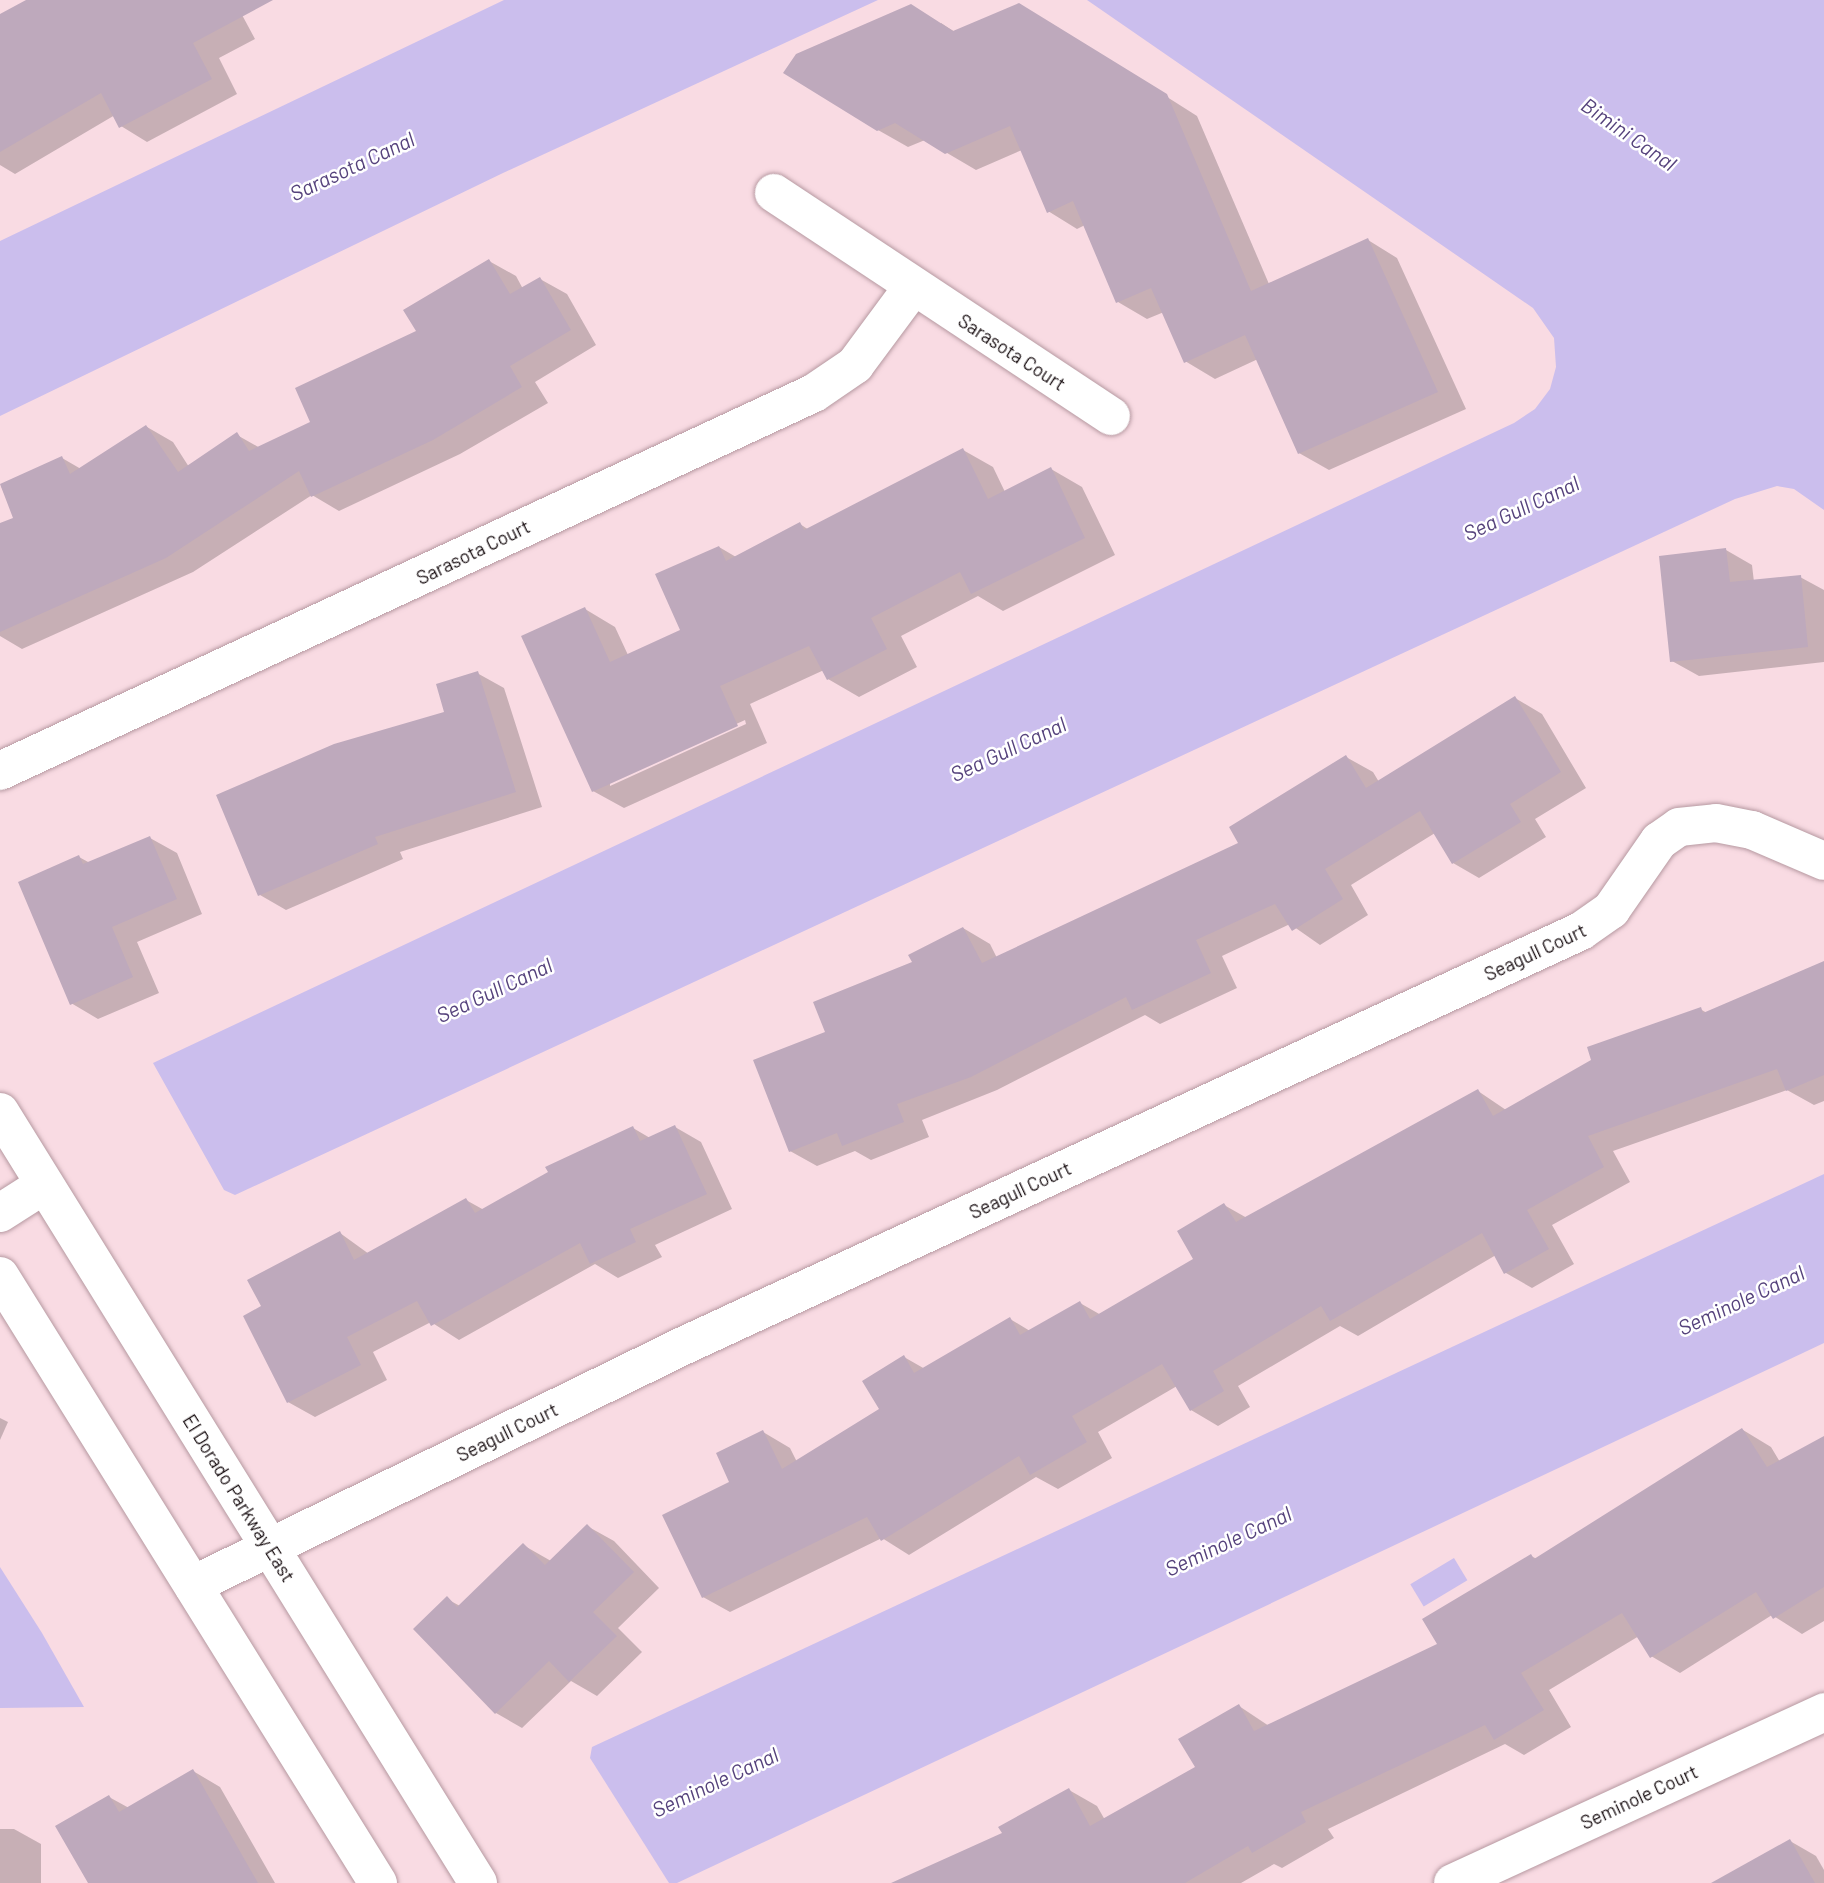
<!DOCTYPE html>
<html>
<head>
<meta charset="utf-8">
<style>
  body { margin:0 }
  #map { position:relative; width:1824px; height:1883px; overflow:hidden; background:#f9dbe3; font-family:Barlow,sans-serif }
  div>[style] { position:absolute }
  .water>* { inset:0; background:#cbbeed; transform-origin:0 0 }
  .shadow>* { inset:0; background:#0003 }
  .building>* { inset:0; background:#bea9bc }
  .roads { filter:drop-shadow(0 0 2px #b699a1) drop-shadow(0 0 2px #b699a1) }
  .minor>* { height:38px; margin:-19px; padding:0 19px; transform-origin:19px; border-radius:19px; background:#fff }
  span { translate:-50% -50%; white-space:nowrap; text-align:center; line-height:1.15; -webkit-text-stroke:5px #fff; paint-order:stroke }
  .street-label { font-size:19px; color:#180e11 }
  .water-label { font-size:21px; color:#55427c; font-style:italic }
</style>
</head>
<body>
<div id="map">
  <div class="water">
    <div style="clip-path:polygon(504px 0,878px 0,503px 173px,0 416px,0 241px)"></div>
    <div style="clip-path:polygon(1087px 0,1824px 0,1824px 510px,1794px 489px,1777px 486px,1735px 499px,235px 1195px,224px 1190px,153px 1063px,1514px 423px,1535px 409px,1550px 389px,1556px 367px,1554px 338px,1533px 308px)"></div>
    <div style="clip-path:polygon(1824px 1174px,1824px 1343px,677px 1883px,669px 1883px,590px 1758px,592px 1747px)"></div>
    <div style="left:1454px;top:1558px;width:26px;height:51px;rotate:59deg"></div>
    <div style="clip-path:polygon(0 1567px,42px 1633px,84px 1707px,0 1708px)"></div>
  </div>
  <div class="shadow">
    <div style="clip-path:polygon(30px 0,234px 0,255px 39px,219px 58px,237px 94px,147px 142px,121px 126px,115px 115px,15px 174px,0 165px,0 16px)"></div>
    <div style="clip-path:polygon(1049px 22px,1197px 116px,1269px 284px,1368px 240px,1397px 258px,1466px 409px,1329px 470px,1299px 453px,1258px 359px,1215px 379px,1185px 361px,1164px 312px,1147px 319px,1118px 302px,1085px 225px,1077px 229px,1048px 211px,1022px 150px,976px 170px,925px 140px,908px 147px,878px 130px,941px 23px,955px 32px)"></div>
    <div style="clip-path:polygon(489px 261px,516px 276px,523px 289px,540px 279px,567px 294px,596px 345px,535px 382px,548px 403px,460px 454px,339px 511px,312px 495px,193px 572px,22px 649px,0 636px,0 525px,15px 518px,1px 486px,62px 458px,81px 469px,147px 427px,173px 442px,189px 467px,237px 435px,260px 448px,313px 423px,419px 332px)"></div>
    <div style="clip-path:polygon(evenodd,963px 450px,993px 467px,1005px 492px,1051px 469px,1082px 487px,1115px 555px,1003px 611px,978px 596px,901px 636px,917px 667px,859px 697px,828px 679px,824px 670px,750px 704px,767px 743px,624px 808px,593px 791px,585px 609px,615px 627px,628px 655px,682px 631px,719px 547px,736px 557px,800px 524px,809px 530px,963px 450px,745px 720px,746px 724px,610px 786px,610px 782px,745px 720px)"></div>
    <div style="clip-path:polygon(1726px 550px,1752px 565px,1754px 582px,1800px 577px,1824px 590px,1824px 662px,1699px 676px,1672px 661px)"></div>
    <div style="clip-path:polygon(477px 673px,504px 688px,542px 807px,400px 852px,403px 859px,286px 910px,260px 895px,447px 713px)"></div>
    <div style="clip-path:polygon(1515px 698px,1542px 714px,1586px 788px,1535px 819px,1546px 837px,1479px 878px,1453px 863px,1435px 833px,1351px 885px,1368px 915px,1320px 945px,1290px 924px,1222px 956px,1237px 988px,1160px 1024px,1145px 1015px,997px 1090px,922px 1120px,929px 1137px,871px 1160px,855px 1151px,817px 1166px,790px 1151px,827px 1033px,963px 928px,990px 944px,997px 958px,1241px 843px,1346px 757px,1373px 772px,1379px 782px)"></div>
    <div style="clip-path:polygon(150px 838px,177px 853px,202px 914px,137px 942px,159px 993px,98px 1019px,71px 1003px,79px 857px,90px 863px)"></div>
    <div style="clip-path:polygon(1824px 963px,1824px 1101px,1814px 1105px,1787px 1090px,1613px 1151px,1630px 1182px,1552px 1225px,1574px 1264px,1532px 1288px,1506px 1273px,1496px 1255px,1358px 1336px,1340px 1326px,1238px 1386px,1250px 1407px,1218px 1426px,1191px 1410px,1177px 1386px,1098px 1432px,1112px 1458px,1058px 1489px,1036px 1477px,909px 1555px,882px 1538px,730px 1612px,703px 1597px,732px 1483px,763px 1432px,790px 1448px,797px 1462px,881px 1410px,904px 1357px,925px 1369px,1010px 1319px,1030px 1331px,1080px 1303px,1101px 1315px,1196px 1259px,1224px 1205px,1247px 1218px,1478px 1091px,1506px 1110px,1700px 1009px,1707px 1013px)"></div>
    <div style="clip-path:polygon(675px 1127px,701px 1142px,732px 1209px,655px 1245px,662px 1257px,618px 1278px,595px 1264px,459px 1340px,431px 1322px,373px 1352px,387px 1380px,315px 1417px,288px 1402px,264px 1307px,340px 1233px,369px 1254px,466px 1200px,484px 1210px,633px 1128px,650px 1138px)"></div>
    <div style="clip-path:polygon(0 1418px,8px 1422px,0 1440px)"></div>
    <div style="clip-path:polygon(1743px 1430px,1771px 1447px,1780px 1462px,1824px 1438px,1824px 1621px,1802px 1634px,1772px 1615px,1680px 1673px,1651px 1656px,1639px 1636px,1549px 1690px,1571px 1727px,1524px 1755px,1505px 1744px,1328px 1829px,1334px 1838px,1282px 1868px,1274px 1864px,1241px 1883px,899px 1883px,1004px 1834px,1069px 1790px,1097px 1806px,1105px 1820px,1197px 1767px,1239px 1706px,1269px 1726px,1439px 1644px,1531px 1556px,1537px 1559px)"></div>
    <div style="clip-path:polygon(587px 1526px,614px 1541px,659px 1588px,618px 1628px,642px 1652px,597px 1696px,571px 1681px,522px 1728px,496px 1713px,447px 1599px,460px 1606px,523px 1545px,551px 1561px)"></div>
    <div style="clip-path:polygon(193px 1771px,220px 1787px,275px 1883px,89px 1883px,109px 1797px,129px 1808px)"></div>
    <div style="clip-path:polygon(0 1829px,14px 1829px,41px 1844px,41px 1883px,0 1883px)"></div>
    <div style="clip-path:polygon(1790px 1841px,1816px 1856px,1824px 1870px,1824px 1883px,1716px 1883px)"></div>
  </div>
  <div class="building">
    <div style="clip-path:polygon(26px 0,273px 0,193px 43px,212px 79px,119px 128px,101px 93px,0 152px,0 14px)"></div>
    <div style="clip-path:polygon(1019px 3px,1167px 94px,1251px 291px,1368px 238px,1438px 392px,1298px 454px,1245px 335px,1184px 363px,1151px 288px,1116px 303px,1073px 201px,1047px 213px,1010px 126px,945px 154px,895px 123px,877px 131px,783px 73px,796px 54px,911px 4px,953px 31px)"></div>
    <div style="clip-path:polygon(489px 259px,510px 294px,540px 277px,571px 330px,510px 366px,522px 387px,433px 440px,311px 497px,299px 471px,166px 558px,0 632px,0 523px,13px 518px,0 484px,62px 456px,70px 474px,146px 425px,178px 472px,237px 432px,249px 451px,310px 422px,295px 388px,416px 331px,403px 310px)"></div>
    <div style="clip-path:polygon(963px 448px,988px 499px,1051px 467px,1085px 538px,971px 594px,960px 572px,871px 618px,887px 649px,827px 680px,809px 646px,720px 686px,738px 726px,592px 792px,521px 636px,585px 607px,610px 662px,680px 630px,655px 574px,719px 546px,726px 561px,800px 522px,804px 530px)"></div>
    <div style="clip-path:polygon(1726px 548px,1730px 582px,1801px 575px,1808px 647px,1670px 662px,1659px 556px)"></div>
    <div style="clip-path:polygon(478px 671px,516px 792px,375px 837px,378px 844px,258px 896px,216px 795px,334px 744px,444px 712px,436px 684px)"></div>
    <div style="clip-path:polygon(1515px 696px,1561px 772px,1510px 804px,1521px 822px,1452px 864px,1420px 811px,1325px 869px,1343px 899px,1292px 931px,1275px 904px,1196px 940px,1211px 973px,1132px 1010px,1126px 997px,971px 1077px,897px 1104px,904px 1122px,842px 1146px,837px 1133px,789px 1152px,753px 1060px,825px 1032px,813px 1002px,912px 962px,908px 955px,963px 927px,982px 963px,1238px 843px,1229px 827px,1346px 755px,1366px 788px)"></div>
    <div style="clip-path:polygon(150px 836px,177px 899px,112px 927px,133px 977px,70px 1005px,18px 882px,79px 855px,83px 864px)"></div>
    <div style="clip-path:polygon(1824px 961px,1824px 1075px,1786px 1091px,1777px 1069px,1588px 1136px,1604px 1167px,1527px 1210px,1549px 1249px,1504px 1274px,1482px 1233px,1330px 1321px,1321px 1306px,1213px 1371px,1224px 1391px,1190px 1411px,1162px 1364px,1072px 1416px,1087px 1442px,1030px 1475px,1019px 1456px,881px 1541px,867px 1517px,702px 1598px,662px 1515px,729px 1482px,716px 1453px,763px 1430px,782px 1469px,879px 1409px,862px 1381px,904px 1355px,914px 1373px,1010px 1317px,1020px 1335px,1080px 1301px,1090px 1319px,1193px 1259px,1177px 1231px,1224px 1203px,1236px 1222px,1478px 1089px,1493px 1116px,1591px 1060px,1587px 1047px,1701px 1007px,1703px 1013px)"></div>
    <div style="clip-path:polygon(675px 1125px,707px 1194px,630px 1229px,636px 1242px,590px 1264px,580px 1243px,431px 1326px,417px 1301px,347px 1337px,361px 1365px,287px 1403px,243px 1316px,261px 1306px,247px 1280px,340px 1231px,354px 1260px,466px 1198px,475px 1213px,548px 1172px,545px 1167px,633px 1126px,640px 1141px)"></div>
    <div style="clip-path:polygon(1742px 1428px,1767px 1467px,1824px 1436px,1824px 1587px,1773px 1619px,1756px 1592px,1650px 1658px,1622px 1613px,1521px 1673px,1544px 1710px,1494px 1740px,1485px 1725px,1301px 1812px,1306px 1822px,1252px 1853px,1248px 1846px,1185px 1883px,891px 1883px,1002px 1833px,998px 1827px,1069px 1788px,1090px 1826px,1195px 1767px,1178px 1739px,1239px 1704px,1254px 1731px,1437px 1644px,1422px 1619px,1531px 1554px,1534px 1559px)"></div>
    <div style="clip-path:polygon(587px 1524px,634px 1572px,593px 1612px,617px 1636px,569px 1682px,549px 1661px,495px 1714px,413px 1629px,447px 1596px,457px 1607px,523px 1543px,545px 1565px)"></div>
    <div style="clip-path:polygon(193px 1769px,258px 1883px,88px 1883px,55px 1826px,109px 1795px,119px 1812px)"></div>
    <div style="clip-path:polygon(1790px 1839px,1815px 1883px,1711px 1883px)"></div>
  </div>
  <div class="roads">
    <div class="minor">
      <div style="left:774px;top:193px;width:404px;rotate:33.5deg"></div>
      <div style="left:0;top:771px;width:897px;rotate:-24.91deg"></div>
      <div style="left:814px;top:393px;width:50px;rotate:-34.3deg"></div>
      <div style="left:855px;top:365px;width:96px;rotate:-53.5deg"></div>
      <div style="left:0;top:1112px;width:907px;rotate:58.2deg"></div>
      <div style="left:0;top:1213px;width:52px;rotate:-32.5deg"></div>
      <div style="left:0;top:1276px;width:715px;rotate:58.09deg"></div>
      <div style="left:193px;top:1585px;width:547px;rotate:-26deg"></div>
      <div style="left:685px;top:1345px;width:987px;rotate:-24.8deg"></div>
      <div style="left:1581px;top:931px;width:37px;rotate:-35deg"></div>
      <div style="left:1611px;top:910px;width:84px;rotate:-55.2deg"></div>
      <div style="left:1659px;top:841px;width:24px;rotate:-35deg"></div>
      <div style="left:1679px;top:827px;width:37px;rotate:-6deg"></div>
      <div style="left:1716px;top:823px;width:37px;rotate:11deg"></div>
      <div style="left:1752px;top:830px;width:78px;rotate:23.3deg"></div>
      <div style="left:1453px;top:1883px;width:409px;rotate:-24.7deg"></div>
    </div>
  </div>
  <div class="street-label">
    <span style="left:1012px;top:352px;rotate:33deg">Sarasota Court</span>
    <span style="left:473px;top:552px;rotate:-26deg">Sarasota Court</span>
    <span style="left:1535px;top:952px;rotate:-25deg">Seagull Court</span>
    <span style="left:1020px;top:1190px;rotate:-25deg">Seagull Court</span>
    <span style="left:507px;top:1432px;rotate:-26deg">Seagull Court</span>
    <span style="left:239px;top:1498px;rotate:58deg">El Dorado Parkway East</span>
    <span style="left:1639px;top:1797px;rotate:-25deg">Seminole Court</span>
  </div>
  <div class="water-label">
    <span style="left:1629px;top:134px;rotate:35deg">Bimini Canal</span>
    <span style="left:352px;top:166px;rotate:-25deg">Sarasota Canal</span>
    <span style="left:1521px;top:508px;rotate:-25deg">Sea Gull Canal</span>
    <span style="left:1008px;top:749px;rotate:-25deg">Sea Gull Canal</span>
    <span style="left:494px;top:990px;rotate:-25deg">Sea Gull Canal</span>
    <span style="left:1741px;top:1300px;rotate:-25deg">Seminole Canal</span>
    <span style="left:1228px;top:1541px;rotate:-25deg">Seminole Canal</span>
    <span style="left:715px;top:1782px;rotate:-25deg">Seminole Canal</span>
  </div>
</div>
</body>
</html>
